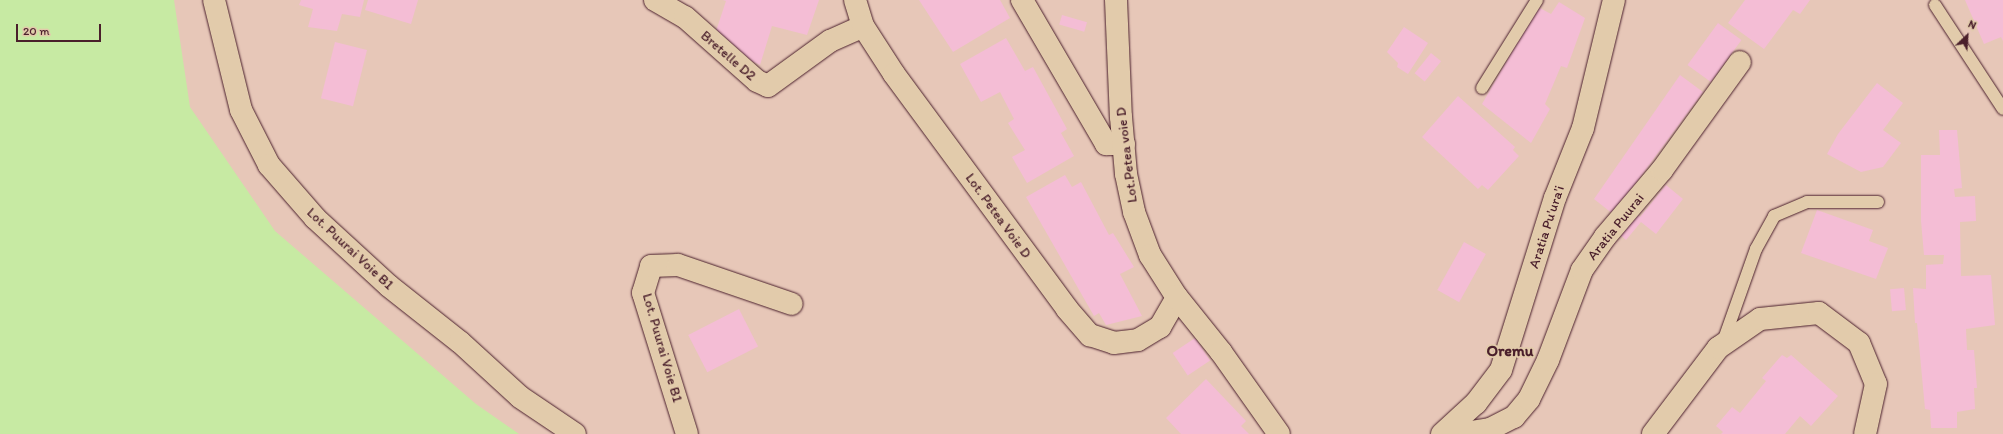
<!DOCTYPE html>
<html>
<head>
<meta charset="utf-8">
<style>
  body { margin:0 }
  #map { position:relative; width:2003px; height:434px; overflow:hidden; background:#e7c7b8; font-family:Itim,sans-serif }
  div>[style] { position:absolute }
  .green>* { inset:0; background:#c7eaa3 }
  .building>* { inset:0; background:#f4bdd5; transform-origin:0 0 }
  .roads { filter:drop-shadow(0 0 1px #4a1f2b) drop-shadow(0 0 1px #4a1f2b) }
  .lane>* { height:12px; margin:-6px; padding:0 6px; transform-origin:6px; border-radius:6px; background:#e2cbab }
  .street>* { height:22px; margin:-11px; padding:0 11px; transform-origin:11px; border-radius:11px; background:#e2cbab }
  .secondary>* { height:22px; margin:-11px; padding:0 11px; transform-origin:11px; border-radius:11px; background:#e2cbab }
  span { translate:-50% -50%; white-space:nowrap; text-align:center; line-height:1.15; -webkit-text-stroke:3.5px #e2cbab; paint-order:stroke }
  .street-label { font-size:14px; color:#4a1f2b }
  .quarter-label { font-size:16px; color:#4a1f2b; font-weight:700 }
  .north { position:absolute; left:1947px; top:16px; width:40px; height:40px; -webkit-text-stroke:3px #e2cbab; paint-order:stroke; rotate:25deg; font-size:11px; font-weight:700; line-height:16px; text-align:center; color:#4a1f2b }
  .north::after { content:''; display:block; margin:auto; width:14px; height:18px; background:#4a1f2b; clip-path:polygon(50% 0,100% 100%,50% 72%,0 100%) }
  .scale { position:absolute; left:16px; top:24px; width:85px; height:18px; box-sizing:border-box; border:2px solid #4a1f2b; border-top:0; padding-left:5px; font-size:12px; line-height:14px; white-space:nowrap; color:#4a1f2b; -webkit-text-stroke:3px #e2cbab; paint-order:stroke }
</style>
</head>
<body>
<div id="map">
  <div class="green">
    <div style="clip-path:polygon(0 0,174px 0,190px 107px,275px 231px,476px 404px,519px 434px,0 434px)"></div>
  </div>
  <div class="building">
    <div style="clip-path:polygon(301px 0,364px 0,360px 17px,342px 14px,337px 31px,308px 27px,313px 9px,299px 5px)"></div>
    <div style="clip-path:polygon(368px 0,418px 0,411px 24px,365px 10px)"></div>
    <div style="clip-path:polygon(723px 0,819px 0,807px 35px,772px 26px,760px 65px,732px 51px,715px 34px,726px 1px)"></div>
    <div style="clip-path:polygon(919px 0,1000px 0,1010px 18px,953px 52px)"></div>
    <div style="clip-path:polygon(1745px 0,1810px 0,1800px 14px,1793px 10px,1764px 49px,1728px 23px)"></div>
    <div style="clip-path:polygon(1965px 0,2003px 0,2003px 41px,2001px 37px,1984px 44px)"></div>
    <div style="clip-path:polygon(1559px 2px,1585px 18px,1567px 68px,1561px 66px,1545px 104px,1550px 109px,1531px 143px,1482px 104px,1538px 7px,1551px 14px)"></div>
    <div style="left:1062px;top:15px;width:26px;height:10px;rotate:16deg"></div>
    <div style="left:1718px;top:23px;width:29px;height:52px;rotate:36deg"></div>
    <div style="clip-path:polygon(1404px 27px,1428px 43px,1408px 74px,1397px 67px,1398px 63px,1387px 52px)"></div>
    <div style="clip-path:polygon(1006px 38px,1025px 71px,1033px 67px,1067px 129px,1061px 133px,1074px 156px,1027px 183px,1012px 157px,1025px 150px,1008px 123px,1014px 119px,1000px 92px,981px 102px,960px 64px)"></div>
    <div style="left:335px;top:42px;width:33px;height:58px;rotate:14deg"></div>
    <div style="left:1431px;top:53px;width:13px;height:26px;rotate:39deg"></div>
    <div style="clip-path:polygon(1680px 75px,1703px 92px,1613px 214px,1594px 199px)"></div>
    <div style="clip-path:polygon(1877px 83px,1903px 103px,1883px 130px,1901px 143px,1883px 167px,1861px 172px,1827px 154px,1838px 134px)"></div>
    <div style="clip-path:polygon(1458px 96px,1515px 147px,1513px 150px,1519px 156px,1488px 190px,1482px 185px,1478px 189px,1422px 137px)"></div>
    <div style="clip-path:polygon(1939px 130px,1957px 130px,1962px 188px,1954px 189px,1955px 197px,1975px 196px,1976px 221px,1960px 222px,1961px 276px,1991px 275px,1995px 325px,1966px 329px,1967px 350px,1974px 350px,1977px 388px,1974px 388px,1975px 409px,1957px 412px,1957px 428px,1931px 428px,1930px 410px,1925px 409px,1917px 323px,1915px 323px,1913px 288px,1926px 289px,1926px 265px,1943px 264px,1944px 255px,1924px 255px,1921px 221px,1921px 155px,1940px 155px)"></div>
    <div style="clip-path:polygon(1065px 175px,1072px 187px,1081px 182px,1109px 235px,1113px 233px,1134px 267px,1120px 274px,1142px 316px,1106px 325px,1099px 313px,1094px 316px,1026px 197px)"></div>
    <div style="clip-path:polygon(1666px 185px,1683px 199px,1656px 234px,1641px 222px,1626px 240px,1618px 233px,1636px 213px,1640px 217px)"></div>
    <div style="clip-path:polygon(1817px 210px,1873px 230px,1869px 241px,1888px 248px,1876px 279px,1801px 253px)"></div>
    <div style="left:1464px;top:242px;width:25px;height:55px;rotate:29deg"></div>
    <div style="left:1904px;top:288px;width:22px;height:14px;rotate:85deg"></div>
    <div style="left:739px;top:309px;width:42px;height:57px;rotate:63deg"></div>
    <div style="left:1195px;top:338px;width:27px;height:27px;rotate:56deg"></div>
    <div style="clip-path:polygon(1782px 355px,1787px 358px,1791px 355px,1838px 396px,1811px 426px,1800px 416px,1785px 434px,1721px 434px,1723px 432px,1716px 426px,1732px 407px,1740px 413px,1766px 381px,1762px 378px)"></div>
    <div style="clip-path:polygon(1206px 379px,1246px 421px,1241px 426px,1249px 434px,1181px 434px,1166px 418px)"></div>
  </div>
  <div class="roads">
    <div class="lane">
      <div style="left:1935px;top:5px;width:124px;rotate:56.8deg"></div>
      <div style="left:1482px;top:88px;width:104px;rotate:-58deg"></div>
      <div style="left:1723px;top:342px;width:99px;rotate:-70.5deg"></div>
      <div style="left:1756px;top:249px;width:38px;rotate:-61deg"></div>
      <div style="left:1774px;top:216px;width:36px;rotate:-23deg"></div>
      <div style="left:1807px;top:202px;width:71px"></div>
    </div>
    <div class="street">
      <div style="left:214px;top:0;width:113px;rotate:76.2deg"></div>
      <div style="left:241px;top:110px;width:62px;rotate:63deg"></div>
      <div style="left:269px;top:165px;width:70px;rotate:49deg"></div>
      <div style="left:315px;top:218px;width:100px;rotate:42.6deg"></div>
      <div style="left:389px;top:286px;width:90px;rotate:38.3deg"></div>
      <div style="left:460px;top:342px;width:81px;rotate:42.5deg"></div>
      <div style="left:520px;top:397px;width:66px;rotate:33.9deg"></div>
      <div style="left:655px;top:0;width:34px;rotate:30deg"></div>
      <div style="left:685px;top:17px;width:96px;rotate:41.6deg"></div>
      <div style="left:757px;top:81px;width:12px;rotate:24deg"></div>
      <div style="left:768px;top:86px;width:77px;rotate:-36deg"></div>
      <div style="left:830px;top:41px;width:36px;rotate:-24deg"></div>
      <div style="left:855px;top:0;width:27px;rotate:73deg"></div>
      <div style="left:863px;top:26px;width:57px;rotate:57.1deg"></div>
      <div style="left:894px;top:74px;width:292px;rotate:53.6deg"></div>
      <div style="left:1067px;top:309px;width:35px;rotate:49deg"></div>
      <div style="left:1090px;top:335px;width:25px;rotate:18deg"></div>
      <div style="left:1114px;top:343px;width:24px;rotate:-7deg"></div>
      <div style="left:1138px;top:340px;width:26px;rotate:-31deg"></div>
      <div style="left:1160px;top:327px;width:34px;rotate:-60deg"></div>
      <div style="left:1022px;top:0;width:167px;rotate:59.7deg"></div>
      <div style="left:1106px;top:144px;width:18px"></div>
      <div style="left:1116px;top:0;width:117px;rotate:87.6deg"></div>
      <div style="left:1121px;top:117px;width:57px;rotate:85deg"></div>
      <div style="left:1126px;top:174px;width:39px;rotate:78deg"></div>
      <div style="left:1134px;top:212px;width:46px;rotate:69.6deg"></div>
      <div style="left:1150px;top:255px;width:49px;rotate:57.6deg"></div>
      <div style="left:1176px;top:296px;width:72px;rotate:51.2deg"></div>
      <div style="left:1221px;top:352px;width:100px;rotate:54.7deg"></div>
      <div style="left:687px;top:434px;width:148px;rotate:-107.3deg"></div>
      <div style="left:643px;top:293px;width:28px;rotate:-73deg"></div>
      <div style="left:651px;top:266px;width:27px;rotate:-2deg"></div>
      <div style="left:678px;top:265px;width:120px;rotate:18.9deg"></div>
      <div style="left:1458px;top:434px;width:32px;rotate:-9deg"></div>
      <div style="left:1490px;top:429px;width:27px;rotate:-27deg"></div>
      <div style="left:1514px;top:417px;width:23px;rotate:-50deg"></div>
      <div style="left:1529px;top:399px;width:43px;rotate:-64deg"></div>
      <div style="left:1548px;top:360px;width:96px;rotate:-69.3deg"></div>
      <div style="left:1582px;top:270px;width:40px;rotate:-55.1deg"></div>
      <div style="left:1605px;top:237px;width:88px;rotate:-49.6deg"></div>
      <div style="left:1662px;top:170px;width:133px;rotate:-54.2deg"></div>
    </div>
    <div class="secondary">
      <div style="left:1442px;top:434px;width:46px;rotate:-42.4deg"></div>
      <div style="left:1476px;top:403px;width:41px;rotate:-52.9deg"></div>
      <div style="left:1501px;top:370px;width:180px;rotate:-72.6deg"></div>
      <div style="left:1555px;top:198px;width:75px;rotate:-68.2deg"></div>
      <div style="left:1583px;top:128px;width:132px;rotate:-76.4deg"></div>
      <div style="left:1653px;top:434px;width:108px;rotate:-52.9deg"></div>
      <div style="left:1718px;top:348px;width:51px;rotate:-34.6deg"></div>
      <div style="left:1760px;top:319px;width:59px;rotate:-5.8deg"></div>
      <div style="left:1819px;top:313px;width:50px;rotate:36.9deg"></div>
      <div style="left:1859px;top:343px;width:44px;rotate:67.5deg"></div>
      <div style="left:1876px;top:384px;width:51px;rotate:102.4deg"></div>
    </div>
  </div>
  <div class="street-label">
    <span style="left:728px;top:56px;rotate:41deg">Bretelle D2</span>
    <span style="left:1127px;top:155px;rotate:-97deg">Lot.Petea voie D</span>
    <span style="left:998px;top:216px;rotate:54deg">Lot. Petea Voie D</span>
    <span style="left:1547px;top:227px;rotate:-72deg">Aratia Pu'ura'i</span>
    <span style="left:1616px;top:227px;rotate:-51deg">Aratia Puurai</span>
    <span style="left:350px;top:249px;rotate:43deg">Lot. Puurai Voie B1</span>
    <span style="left:662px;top:348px;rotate:74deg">Lot. Puurai Voie B1</span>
  </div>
  <div class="quarter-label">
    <span style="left:1510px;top:351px">Oremu</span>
  </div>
  <div class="north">N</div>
  <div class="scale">20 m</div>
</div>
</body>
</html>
